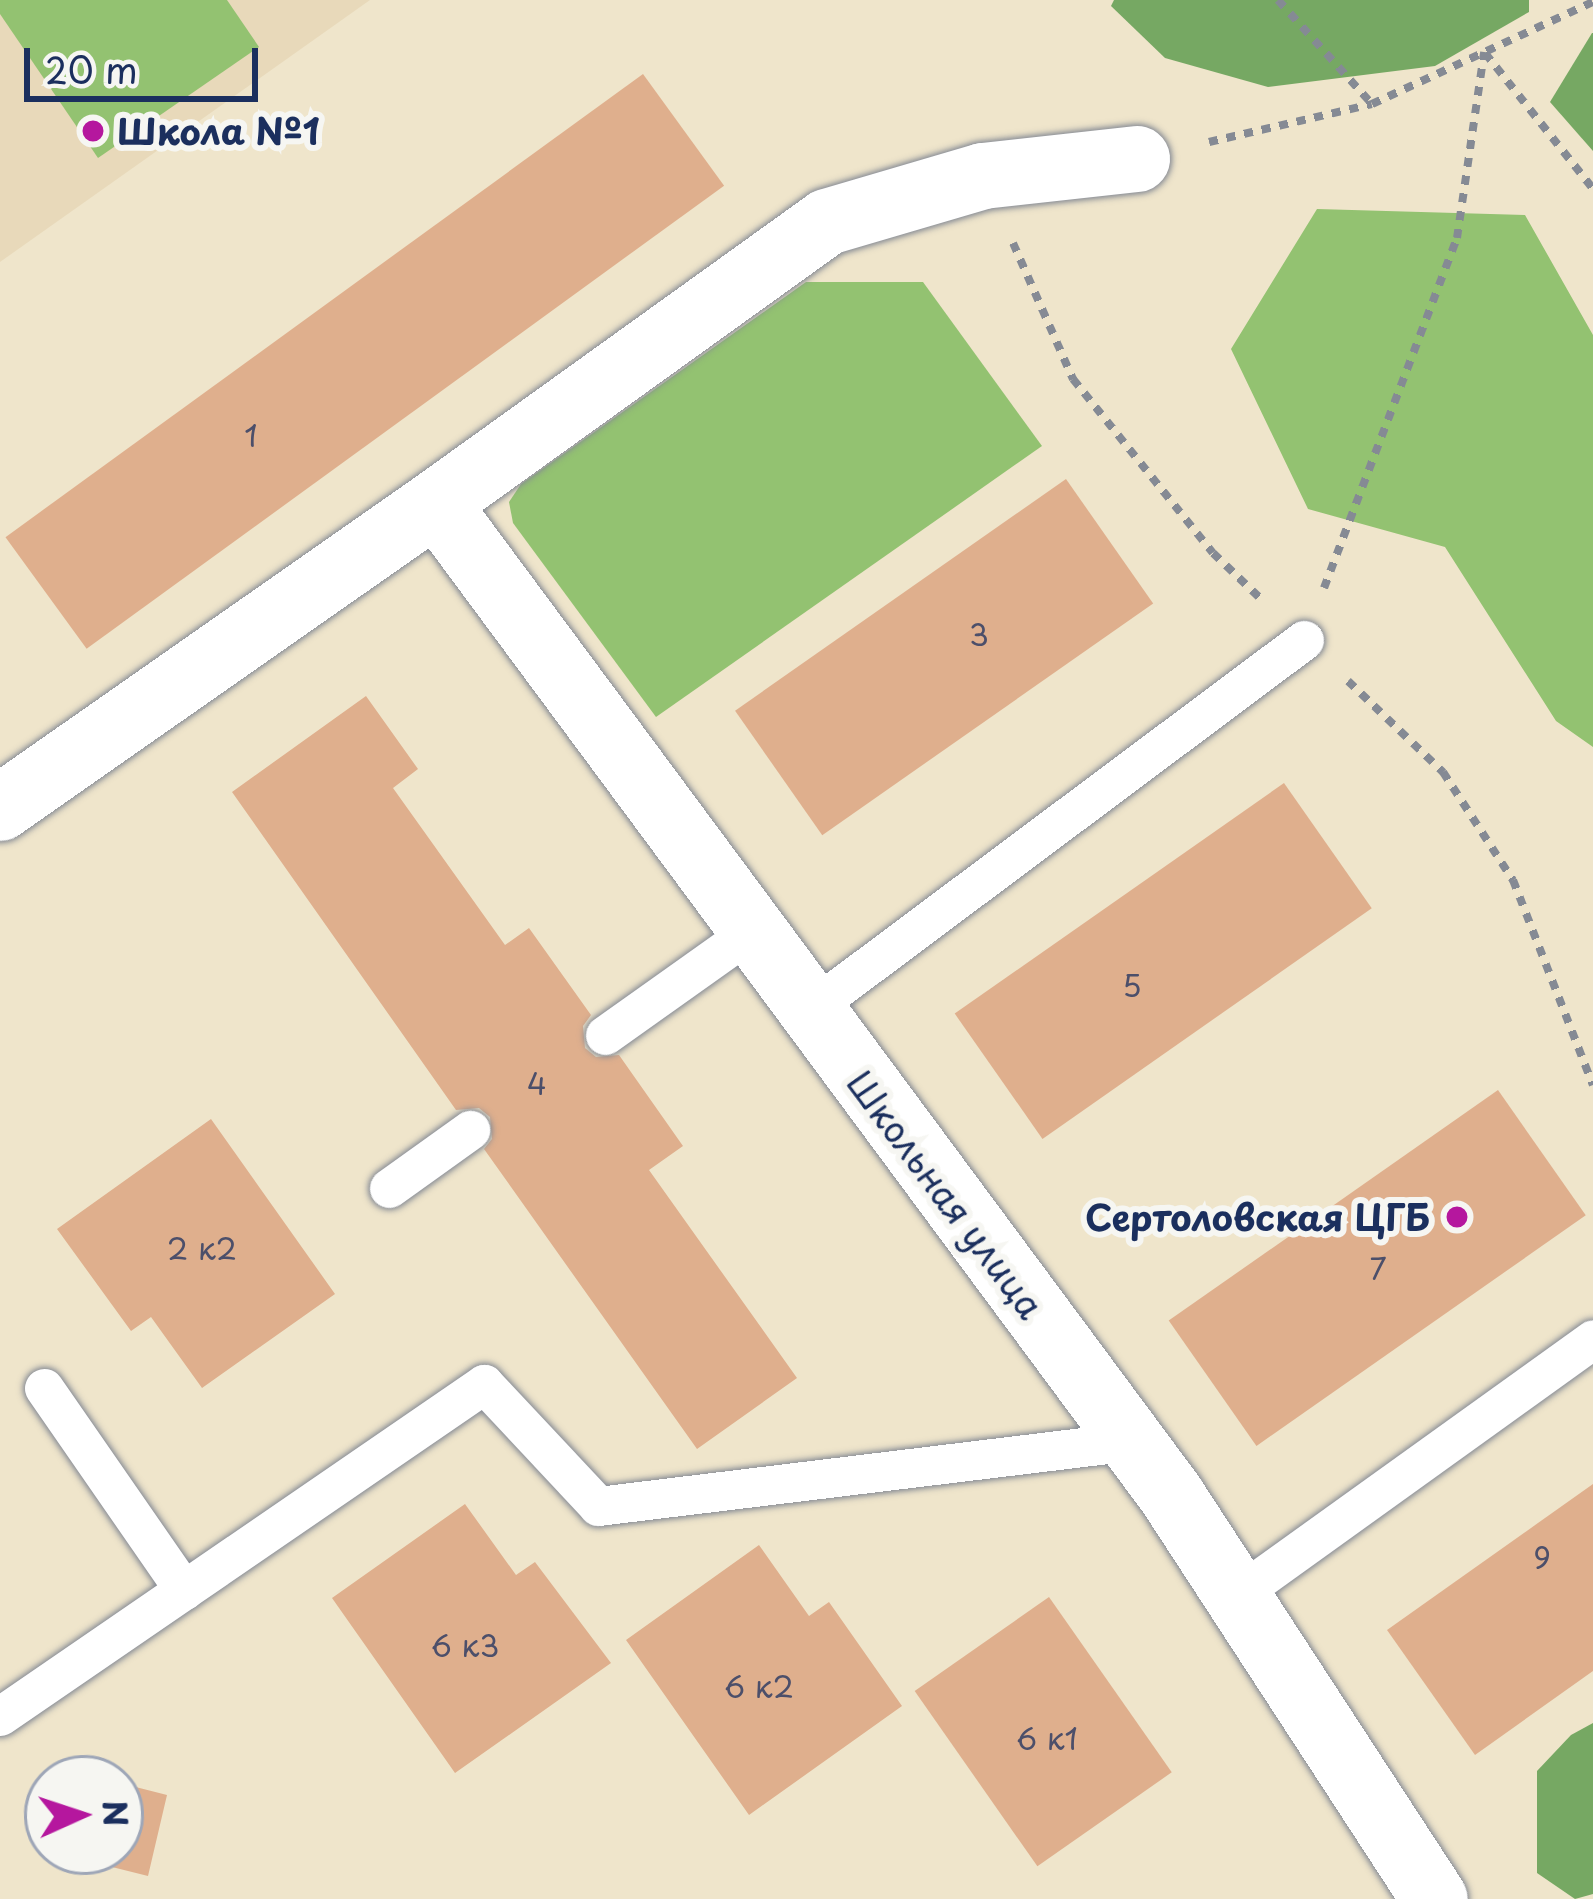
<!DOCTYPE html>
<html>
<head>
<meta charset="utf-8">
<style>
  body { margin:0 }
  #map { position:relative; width:1593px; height:1899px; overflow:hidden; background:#efe5cb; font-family:"Playpen Sans",sans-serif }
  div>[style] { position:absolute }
  .built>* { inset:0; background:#e8d9ba }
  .green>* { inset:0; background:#93c271 }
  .forest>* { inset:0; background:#76a863 }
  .building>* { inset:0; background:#dfaf8d; transform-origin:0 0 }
  .path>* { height:8px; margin-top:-4px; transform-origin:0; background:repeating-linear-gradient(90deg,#858a94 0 9px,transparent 0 18px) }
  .roads { filter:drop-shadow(0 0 3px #858a94) drop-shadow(0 0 3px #858a94) }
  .lane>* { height:39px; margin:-19.5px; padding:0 19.5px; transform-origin:19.5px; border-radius:19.5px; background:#fff }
  .street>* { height:66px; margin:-33px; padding:0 33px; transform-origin:33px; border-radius:33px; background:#fff }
  .dots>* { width:33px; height:33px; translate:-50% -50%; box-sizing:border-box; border:6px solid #f6f6f2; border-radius:50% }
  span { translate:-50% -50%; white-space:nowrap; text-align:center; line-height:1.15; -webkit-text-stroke:12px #f6f6f2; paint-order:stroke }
  .number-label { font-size:30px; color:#4c4f6a }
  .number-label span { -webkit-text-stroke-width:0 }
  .poi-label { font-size:36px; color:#1b2f5e; font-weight:700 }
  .left { translate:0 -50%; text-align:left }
  .right { translate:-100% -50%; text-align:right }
  .street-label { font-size:36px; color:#1b2f5e }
  .north { position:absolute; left:24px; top:1755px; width:120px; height:120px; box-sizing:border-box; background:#f6f6f2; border:3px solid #9ea6b7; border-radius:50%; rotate:87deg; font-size:33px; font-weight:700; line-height:48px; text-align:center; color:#1b2f5e }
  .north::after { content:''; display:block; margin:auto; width:42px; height:54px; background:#b5179e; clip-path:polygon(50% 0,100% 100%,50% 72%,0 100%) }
  .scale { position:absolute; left:24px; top:48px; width:234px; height:54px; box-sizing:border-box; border:6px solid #1b2f5e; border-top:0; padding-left:15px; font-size:36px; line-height:42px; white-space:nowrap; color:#1b2f5e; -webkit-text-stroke:9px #f6f6f2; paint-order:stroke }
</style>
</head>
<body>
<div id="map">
  <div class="built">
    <div style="clip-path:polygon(0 0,370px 0,0 262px)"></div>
  </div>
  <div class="green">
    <div style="clip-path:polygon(0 0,227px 0,259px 47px,98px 158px,0 14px)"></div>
    <div style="clip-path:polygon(1317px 209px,1525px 215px,1593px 335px,1593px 747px,1556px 721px,1445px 547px,1308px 509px,1231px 349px)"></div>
    <div style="clip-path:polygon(806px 282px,923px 282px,1042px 446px,656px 717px,513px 523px,509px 502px,521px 484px)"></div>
  </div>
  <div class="forest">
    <div style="clip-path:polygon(1114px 0,1529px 0,1529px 12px,1435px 66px,1268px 87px,1165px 58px,1111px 6px)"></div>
    <div style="clip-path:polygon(1592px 33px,1593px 33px,1593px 151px,1550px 102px)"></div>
    <div style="clip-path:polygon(1593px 1723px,1593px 1894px,1575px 1899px,1537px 1873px,1537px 1771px,1571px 1735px)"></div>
  </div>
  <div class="building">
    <div style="left:643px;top:74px;width:138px;height:788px;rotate:54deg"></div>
    <div style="left:1066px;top:479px;width:152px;height:404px;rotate:55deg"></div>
    <div style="clip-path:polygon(366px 696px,418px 769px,393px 788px,505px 945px,529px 928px,591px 1015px,583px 1026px,585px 1048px,596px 1057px,619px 1055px,683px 1146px,649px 1170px,797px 1378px,697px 1449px,484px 1149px,492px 1139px,490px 1117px,479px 1108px,456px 1110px,232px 792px)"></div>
    <div style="left:1284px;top:783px;width:153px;height:402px;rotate:55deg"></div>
    <div style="left:1498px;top:1090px;width:153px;height:402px;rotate:55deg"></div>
    <div style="clip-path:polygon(211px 1119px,335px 1294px,202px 1388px,151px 1317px,131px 1331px,57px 1229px)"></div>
    <div style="clip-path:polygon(1593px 1484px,1593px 1671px,1475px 1755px,1387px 1630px)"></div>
    <div style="clip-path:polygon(465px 1504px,516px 1575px,535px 1562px,611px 1663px,455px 1773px,332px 1598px)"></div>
    <div style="clip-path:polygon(759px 1545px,809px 1616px,829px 1602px,902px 1706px,749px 1815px,626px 1640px)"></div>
    <div style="left:1049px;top:1597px;width:214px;height:164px;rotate:55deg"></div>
    <div style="clip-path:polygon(120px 1783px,167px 1795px,148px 1876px,48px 1851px,120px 1851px)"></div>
  </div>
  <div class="path">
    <div style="left:1278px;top:0;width:140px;rotate:47.9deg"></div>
    <div style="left:1485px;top:53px;width:174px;rotate:51.5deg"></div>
    <div style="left:1209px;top:142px;width:167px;rotate:-13.1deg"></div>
    <div style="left:1372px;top:104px;width:243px;rotate:-24.8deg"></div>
    <div style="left:1013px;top:243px;width:149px;rotate:66.2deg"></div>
    <div style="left:1073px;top:379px;width:223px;rotate:51.2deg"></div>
    <div style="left:1213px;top:553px;width:69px;rotate:43.8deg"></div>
    <div style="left:1324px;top:588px;width:374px;rotate:-69.2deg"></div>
    <div style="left:1457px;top:238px;width:188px;rotate:-81.7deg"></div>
    <div style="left:1348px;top:681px;width:132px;rotate:43.8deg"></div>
    <div style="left:1443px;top:772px;width:129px;rotate:57.1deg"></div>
    <div style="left:1513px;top:880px;width:220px;rotate:68.7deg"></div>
  </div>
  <div class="roads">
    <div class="lane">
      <div style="left:809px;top:1010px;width:618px;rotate:-36.78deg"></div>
      <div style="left:605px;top:1035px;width:178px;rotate:-35.4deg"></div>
      <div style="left:389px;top:1188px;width:100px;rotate:-35.6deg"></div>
      <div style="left:44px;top:1388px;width:246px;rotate:55.3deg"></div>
      <div style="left:1237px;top:1595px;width:438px;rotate:-35.7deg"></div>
      <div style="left:0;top:1716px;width:587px;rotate:-34.45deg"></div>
      <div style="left:484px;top:1384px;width:167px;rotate:46.9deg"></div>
      <div style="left:598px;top:1506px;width:538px;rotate:-6.94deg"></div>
    </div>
    <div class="street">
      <div style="left:436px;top:503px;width:481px;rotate:-35.7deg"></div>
      <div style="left:827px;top:222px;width:163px;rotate:-16.4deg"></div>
      <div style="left:983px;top:176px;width:155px;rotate:-6.3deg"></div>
      <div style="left:0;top:808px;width:532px;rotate:-34.97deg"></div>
      <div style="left:436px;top:503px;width:1236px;rotate:53.45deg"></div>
      <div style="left:1172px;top:1496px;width:481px;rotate:56.9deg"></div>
    </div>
  </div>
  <div class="dots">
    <div style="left:93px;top:131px;background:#b5179e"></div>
    <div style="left:1457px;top:1217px;background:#b5179e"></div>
  </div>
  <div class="number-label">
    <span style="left:251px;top:435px">1</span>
    <span style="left:979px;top:634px">3</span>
    <span style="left:1132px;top:985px">5</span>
    <span style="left:537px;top:1083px">4</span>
    <span style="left:202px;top:1248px">2 к2</span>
    <span style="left:1378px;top:1268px">7</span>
    <span style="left:1542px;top:1557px">9</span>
    <span style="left:465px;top:1645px">6 к3</span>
    <span style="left:759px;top:1686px">6 к2</span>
    <span style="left:1047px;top:1738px">6 к1</span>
  </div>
  <div class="poi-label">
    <span class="left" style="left:117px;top:131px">Школа №1</span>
    <span class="right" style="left:1430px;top:1217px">Сертоловская ЦГБ</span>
  </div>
  <div class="street-label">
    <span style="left:946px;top:1194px;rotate:53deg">Школьная улица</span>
  </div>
  <div class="north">N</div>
  <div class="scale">20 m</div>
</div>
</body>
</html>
